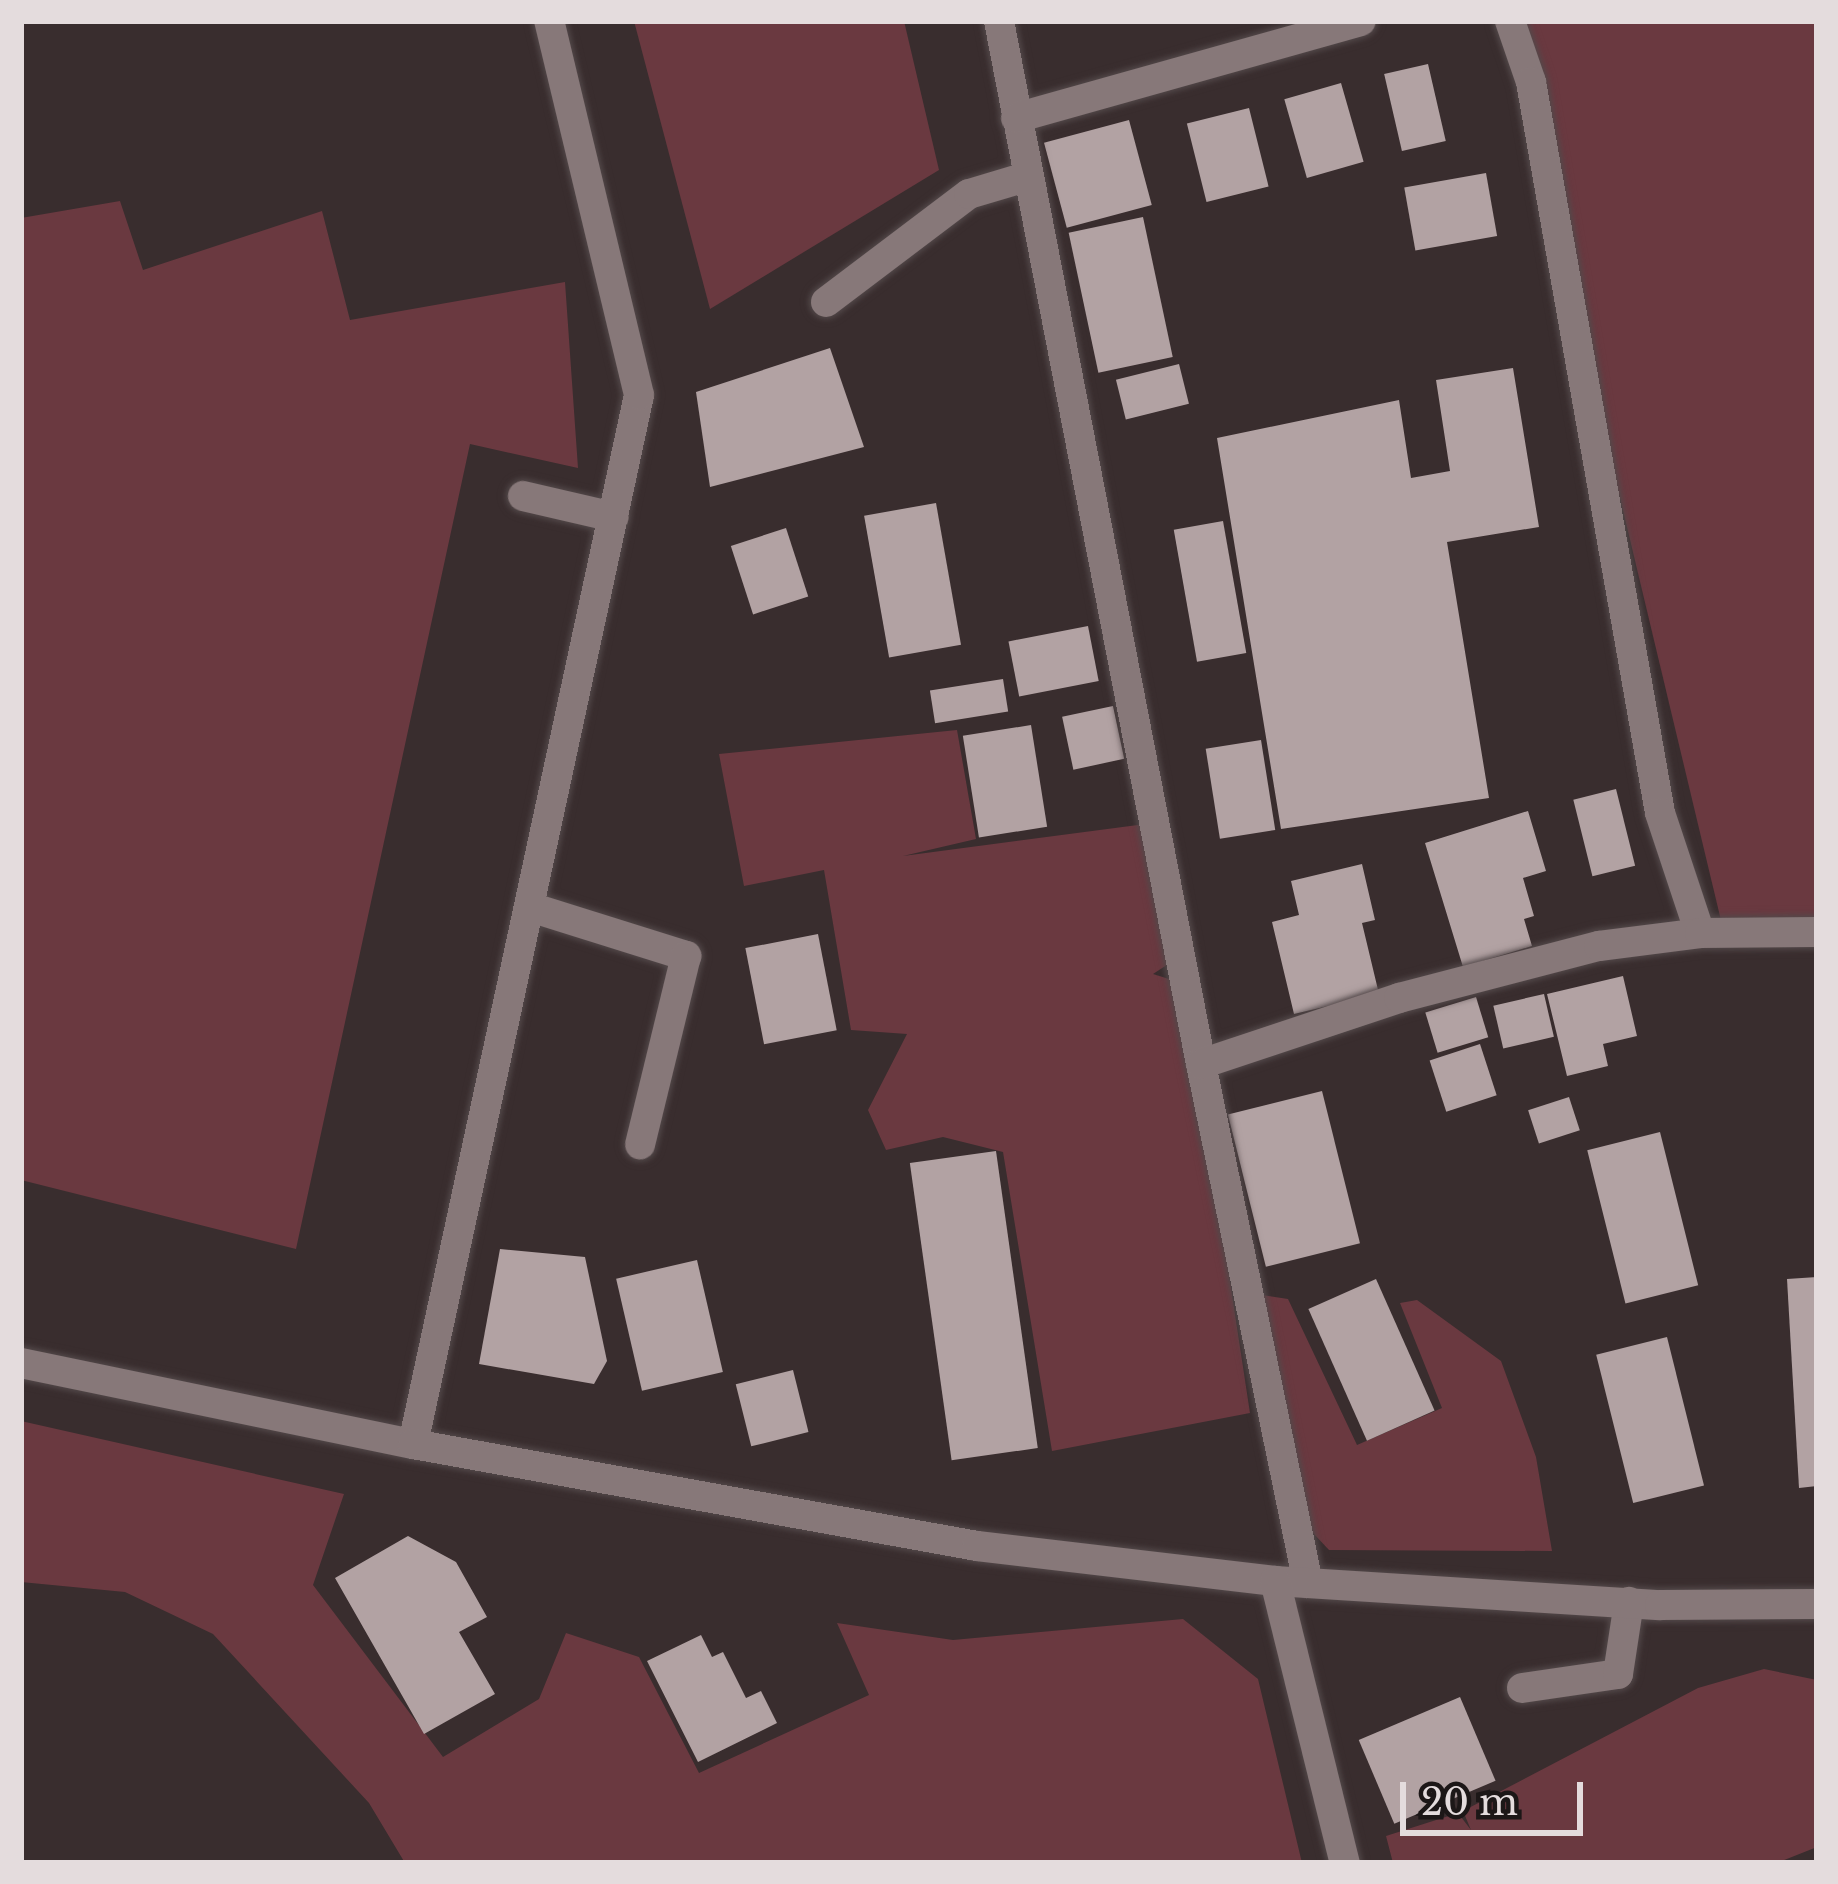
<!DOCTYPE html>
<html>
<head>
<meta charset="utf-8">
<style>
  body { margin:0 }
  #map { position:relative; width:1838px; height:1884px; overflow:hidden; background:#392d2e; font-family:"Libre Baskerville",serif }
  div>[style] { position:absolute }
  .green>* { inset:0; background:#6a3940 }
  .building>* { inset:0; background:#b2a2a3; transform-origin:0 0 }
  .roads { filter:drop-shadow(0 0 3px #53494a) drop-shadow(0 0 3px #53494a) }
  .service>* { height:30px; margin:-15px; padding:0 15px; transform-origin:15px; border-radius:15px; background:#877879 }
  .minor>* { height:30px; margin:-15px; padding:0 15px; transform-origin:15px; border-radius:15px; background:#877879 }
  .tertiary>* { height:30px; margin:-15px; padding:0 15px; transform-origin:15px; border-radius:15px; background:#877879 }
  span { translate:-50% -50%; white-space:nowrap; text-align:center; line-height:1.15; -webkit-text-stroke:12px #1c1717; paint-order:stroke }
  .frame { position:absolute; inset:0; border:24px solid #e4dcdd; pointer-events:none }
  .scale { position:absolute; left:1400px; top:1782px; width:183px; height:54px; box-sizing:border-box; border:6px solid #e4dcdd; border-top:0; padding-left:15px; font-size:36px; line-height:42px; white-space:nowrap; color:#e4dcdd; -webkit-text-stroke:9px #1c1717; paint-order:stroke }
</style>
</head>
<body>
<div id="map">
  <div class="green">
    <div style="clip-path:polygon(634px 21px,904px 21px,939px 170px,710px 309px)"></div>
    <div style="clip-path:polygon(1506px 21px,1817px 21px,1817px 930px,1724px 933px)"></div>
    <div style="clip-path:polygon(120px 201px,143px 270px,322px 211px,350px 320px,565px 282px,578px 468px,470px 444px,296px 1249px,21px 1180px,21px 218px)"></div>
    <div style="clip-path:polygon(957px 730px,976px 839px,903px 856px,1153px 823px,1179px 957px,1153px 974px,1185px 984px,1250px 1413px,1052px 1451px,1003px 1152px,943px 1137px,886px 1150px,868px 1110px,907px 1034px,851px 1030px,824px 870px,744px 886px,719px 754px)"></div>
    <div style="clip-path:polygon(1248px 1293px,1288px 1299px,1357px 1445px,1442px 1408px,1400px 1303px,1417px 1300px,1501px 1361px,1536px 1457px,1552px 1551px,1329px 1550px,1313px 1533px)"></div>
    <div style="clip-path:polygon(21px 1421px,344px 1494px,313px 1585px,443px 1757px,539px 1699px,566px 1633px,639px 1657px,699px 1773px,869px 1695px,837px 1623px,953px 1640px,1183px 1619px,1258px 1679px,1302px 1863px,405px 1863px,369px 1803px,213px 1634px,125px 1592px,21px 1582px)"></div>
    <div style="clip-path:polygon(1764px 1669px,1817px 1680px,1817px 1847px,1777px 1863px,1393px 1863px,1386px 1836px,1458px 1813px,1471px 1830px,1463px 1811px,1698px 1688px)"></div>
  </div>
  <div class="building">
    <div style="left:1428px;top:64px;width:79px;height:45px;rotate:77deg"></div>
    <div style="left:1341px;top:83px;width:82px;height:59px;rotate:74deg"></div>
    <div style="left:1249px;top:108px;width:81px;height:64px;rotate:76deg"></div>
    <div style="left:1129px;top:120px;width:88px;height:88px;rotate:75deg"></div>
    <div style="left:1486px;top:173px;width:64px;height:83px;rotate:80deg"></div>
    <div style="left:1143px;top:217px;width:143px;height:76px;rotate:78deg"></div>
    <div style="clip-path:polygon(830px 348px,864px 447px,710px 487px,696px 392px)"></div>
    <div style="left:1179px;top:364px;width:41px;height:65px;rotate:76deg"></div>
    <div style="clip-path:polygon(1513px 368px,1539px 527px,1447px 542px,1489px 798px,1281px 829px,1217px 438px,1399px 400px,1411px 478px,1450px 471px,1436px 380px)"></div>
    <div style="left:936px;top:503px;width:144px;height:73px;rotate:80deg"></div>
    <div style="left:1223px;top:521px;width:134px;height:50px;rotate:80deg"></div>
    <div style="left:786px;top:528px;width:72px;height:58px;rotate:72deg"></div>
    <div style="left:1088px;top:626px;width:56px;height:81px;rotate:79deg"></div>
    <div style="left:1003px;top:679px;width:33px;height:74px;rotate:81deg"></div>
    <div style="left:1113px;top:706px;width:54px;height:52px;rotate:78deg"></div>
    <div style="left:1031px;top:725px;width:103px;height:69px;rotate:81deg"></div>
    <div style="left:1261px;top:740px;width:91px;height:56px;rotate:81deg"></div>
    <div style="left:1616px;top:789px;width:79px;height:44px;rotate:76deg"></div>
    <div style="clip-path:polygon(1528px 811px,1546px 871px,1523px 878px,1534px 916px,1524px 919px,1532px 946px,1463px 967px,1425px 843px)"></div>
    <div style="clip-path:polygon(1362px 864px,1375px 920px,1362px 923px,1379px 994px,1294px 1014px,1272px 922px,1299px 915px,1291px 881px)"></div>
    <div style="left:818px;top:934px;width:98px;height:74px;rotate:79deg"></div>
    <div style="clip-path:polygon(1623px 976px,1637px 1036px,1603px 1044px,1608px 1066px,1567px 1076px,1547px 994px)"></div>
    <div style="left:1544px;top:994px;width:44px;height:52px;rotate:77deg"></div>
    <div style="left:1476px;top:997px;width:42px;height:53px;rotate:73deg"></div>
    <div style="left:1480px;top:1044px;width:54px;height:53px;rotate:72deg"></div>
    <div style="left:1322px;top:1091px;width:157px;height:97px;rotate:76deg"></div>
    <div style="left:1569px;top:1097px;width:35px;height:43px;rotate:72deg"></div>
    <div style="left:1660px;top:1132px;width:158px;height:75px;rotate:76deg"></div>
    <div style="left:996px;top:1151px;width:300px;height:87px;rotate:82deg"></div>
    <div style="clip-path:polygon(500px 1249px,585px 1257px,607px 1361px,594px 1384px,479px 1364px)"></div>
    <div style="left:697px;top:1260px;width:115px;height:83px;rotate:77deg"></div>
    <div style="clip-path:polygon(1817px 1277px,1817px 1486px,1799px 1488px,1787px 1279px)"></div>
    <div style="left:1376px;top:1279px;width:144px;height:74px;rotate:66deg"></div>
    <div style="left:1667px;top:1337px;width:153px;height:73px;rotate:76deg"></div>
    <div style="left:793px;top:1370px;width:64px;height:59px;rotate:76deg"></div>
    <div style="clip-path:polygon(408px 1536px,456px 1562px,487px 1617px,459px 1632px,495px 1694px,424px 1734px,335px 1578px)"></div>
    <div style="clip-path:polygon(701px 1635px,712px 1657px,723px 1652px,746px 1698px,761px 1691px,777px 1723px,698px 1762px,647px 1661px)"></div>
    <div style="left:1460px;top:1697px;width:91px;height:110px;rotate:67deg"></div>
  </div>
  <div class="roads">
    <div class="service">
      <div style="left:826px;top:302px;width:179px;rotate:-37.1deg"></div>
      <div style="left:969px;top:194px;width:59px;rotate:-16.6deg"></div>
      <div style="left:523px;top:496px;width:93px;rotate:13deg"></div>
      <div style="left:530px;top:907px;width:164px;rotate:17.4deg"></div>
      <div style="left:686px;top:956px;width:194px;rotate:103.7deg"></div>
      <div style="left:1522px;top:1688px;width:97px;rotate:-8.3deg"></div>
      <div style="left:1618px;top:1674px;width:73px;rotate:-81.3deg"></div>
    </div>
    <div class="minor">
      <div style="left:999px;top:21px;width:1062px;rotate:79.04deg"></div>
      <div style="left:1201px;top:1064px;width:530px;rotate:78.35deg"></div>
      <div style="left:1510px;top:21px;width:65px;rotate:71deg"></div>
      <div style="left:1531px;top:82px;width:742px;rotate:79.99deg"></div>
      <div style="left:1660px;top:813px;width:126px;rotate:71.6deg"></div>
      <div style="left:1016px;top:118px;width:358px;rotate:-15.7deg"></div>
      <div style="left:1201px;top:1064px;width:209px;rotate:-18.4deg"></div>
      <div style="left:1399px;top:998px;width:207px;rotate:-14.6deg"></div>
      <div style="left:1599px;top:946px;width:102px;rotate:-7.3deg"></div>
      <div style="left:1700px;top:933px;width:117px;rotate:-0.5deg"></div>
      <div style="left:413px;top:1444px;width:1073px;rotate:-77.84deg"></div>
      <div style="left:639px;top:395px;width:385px;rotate:-103.5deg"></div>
    </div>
    <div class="tertiary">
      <div style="left:21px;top:1363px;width:400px;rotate:11.7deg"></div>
      <div style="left:413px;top:1444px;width:573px;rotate:10.25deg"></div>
      <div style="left:977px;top:1546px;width:300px;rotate:6.7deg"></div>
      <div style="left:1275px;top:1581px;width:386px;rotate:3.6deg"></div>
      <div style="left:1660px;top:1605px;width:157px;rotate:-0.4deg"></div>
      <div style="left:1275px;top:1581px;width:291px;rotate:76.1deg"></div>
    </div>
  </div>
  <div class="frame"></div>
  <div class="scale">20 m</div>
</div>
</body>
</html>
